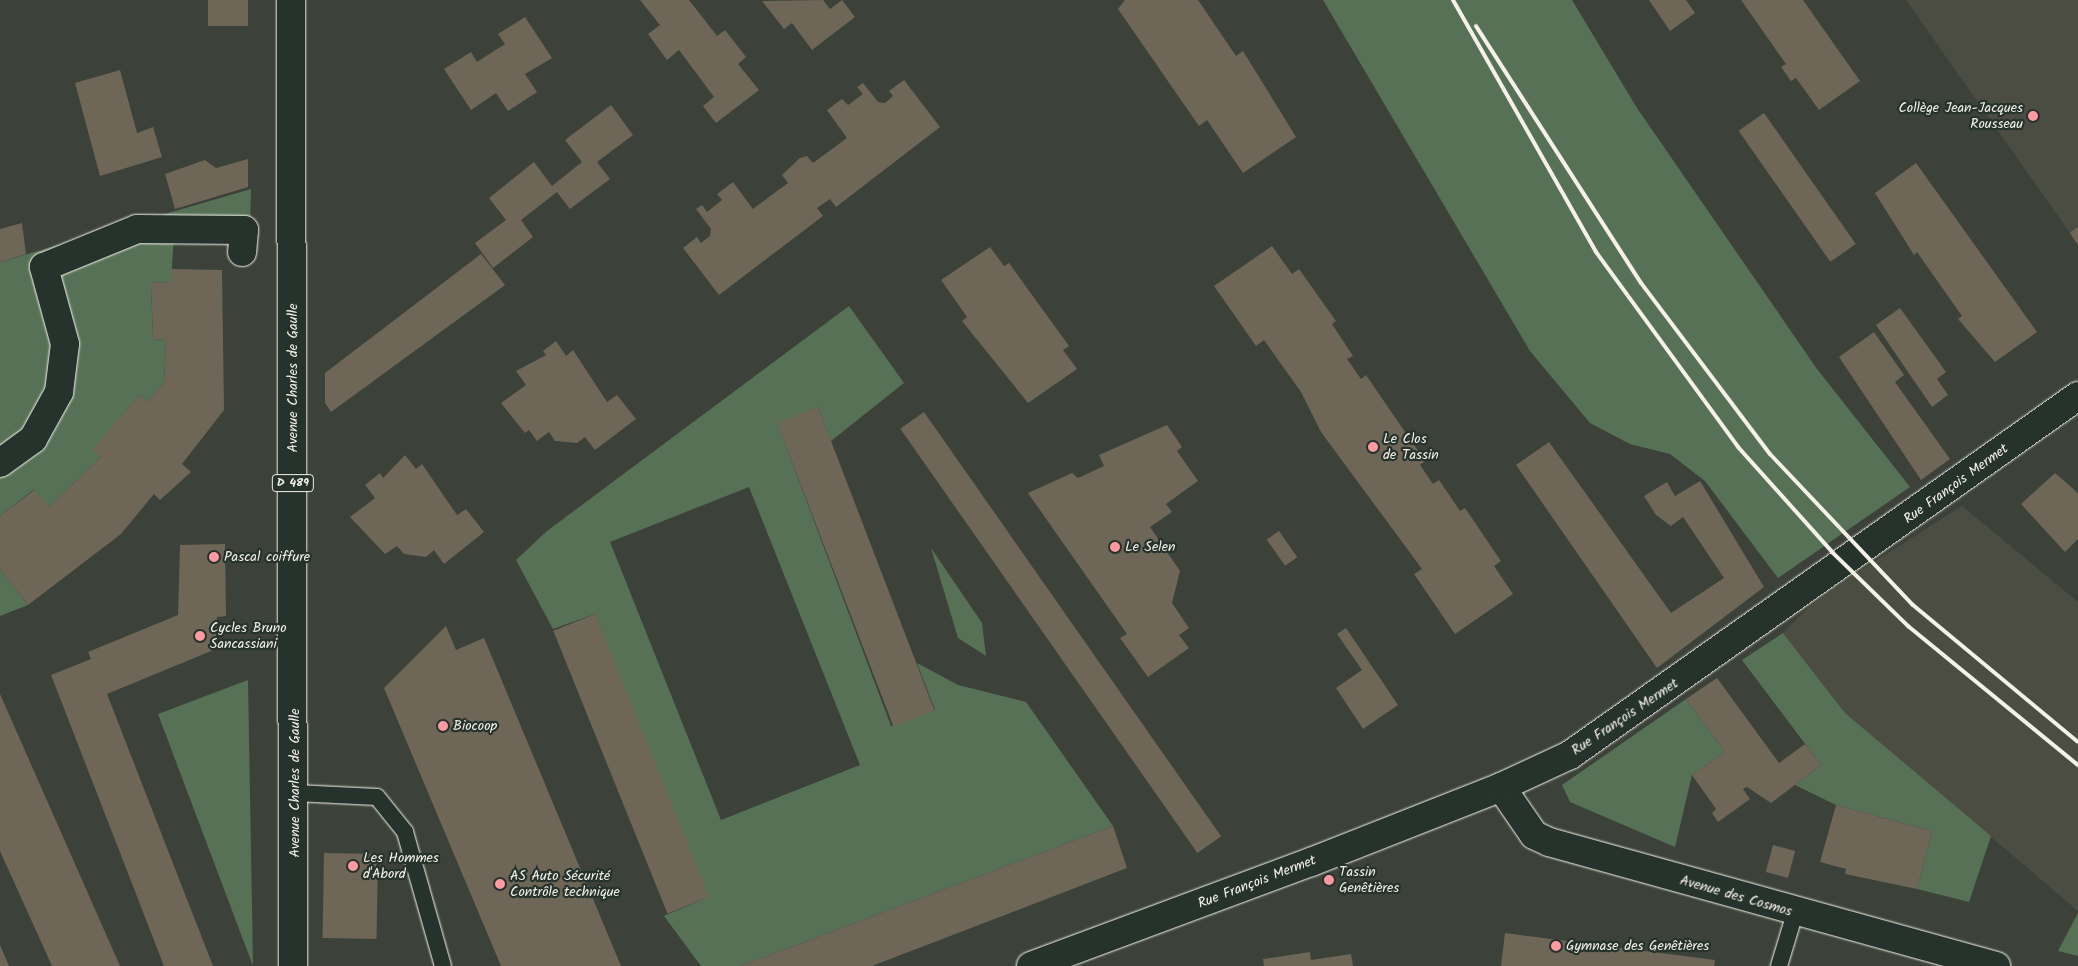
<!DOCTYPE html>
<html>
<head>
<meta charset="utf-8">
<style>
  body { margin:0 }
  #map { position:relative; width:2078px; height:966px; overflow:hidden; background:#3c423a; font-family:Kalam,sans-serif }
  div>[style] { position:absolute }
  .built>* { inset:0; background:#4b4d43 }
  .green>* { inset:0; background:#577157 }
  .building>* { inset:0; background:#6e6657; transform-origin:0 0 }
  .roads { filter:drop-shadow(0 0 1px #f4f1e8) drop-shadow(0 0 1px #f4f1e8) }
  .lane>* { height:16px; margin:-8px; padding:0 8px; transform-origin:8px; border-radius:8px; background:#26332d }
  .street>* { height:28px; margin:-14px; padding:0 14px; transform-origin:14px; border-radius:14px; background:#26332d }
  .secondary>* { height:28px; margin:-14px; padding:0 14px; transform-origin:14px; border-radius:14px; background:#26332d }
  .primary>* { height:28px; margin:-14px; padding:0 14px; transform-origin:14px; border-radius:14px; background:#26332d }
  .rail>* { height:4px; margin:-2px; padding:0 2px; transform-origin:2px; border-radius:2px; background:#f4f1e8 }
  .dots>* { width:14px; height:14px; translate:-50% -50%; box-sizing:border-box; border:2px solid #26332d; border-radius:50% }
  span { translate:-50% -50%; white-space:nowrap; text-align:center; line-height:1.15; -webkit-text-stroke:4.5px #26332d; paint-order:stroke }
  .shield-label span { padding:1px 4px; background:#26332d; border:1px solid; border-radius:4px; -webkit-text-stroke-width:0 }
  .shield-label { font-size:12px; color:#f4f1e8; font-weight:700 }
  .poi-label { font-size:14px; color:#f4f1e8 }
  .right { translate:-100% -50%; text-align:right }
  .left { translate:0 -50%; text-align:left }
  .street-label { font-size:14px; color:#f4f1e8 }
</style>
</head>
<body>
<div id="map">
  <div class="built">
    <div style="clip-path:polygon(1906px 0,2078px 0,2078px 245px,2070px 233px)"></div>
    <div style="clip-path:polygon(1962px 506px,2078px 602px,2078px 911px,1845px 713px,1783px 633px,1810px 606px,1844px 581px)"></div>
  </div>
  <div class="green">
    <div style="clip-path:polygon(1323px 0,1572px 0,1637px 108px,1817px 369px,1910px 487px,1778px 578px,1705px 481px,1670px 454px,1630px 444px,1590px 423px,1530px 351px)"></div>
    <div style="clip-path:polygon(251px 189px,250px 227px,174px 235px,171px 282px,151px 283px,153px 339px,166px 340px,164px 383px,148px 401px,139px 395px,93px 450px,101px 457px,49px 507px,33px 490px,0 516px,0 262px)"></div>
    <div style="clip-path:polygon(evenodd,849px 306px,904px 383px,831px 441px,818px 407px,778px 425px,891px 726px,935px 710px,917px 663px,958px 685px,1026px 702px,1113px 826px,741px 966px,701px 966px,664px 916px,706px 898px,595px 614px,553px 629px,516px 560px,547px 531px,849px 306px,749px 487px,860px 765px,721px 820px,610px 542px,749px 487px)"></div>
    <div style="clip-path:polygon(931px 548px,982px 623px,986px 656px,958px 638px)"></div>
    <div style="clip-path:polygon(0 569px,28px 605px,0 616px)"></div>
    <div style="clip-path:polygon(1783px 633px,1845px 713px,1991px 836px,1969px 902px,1917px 889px,1932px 831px,1836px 805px,1795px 785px,1821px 765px,1742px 660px)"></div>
    <div style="clip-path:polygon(248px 680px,253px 966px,158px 714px)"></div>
    <div style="clip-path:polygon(1686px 699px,1725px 752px,1692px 775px,1675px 847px,1570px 802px,1562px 785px)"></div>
    <div style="clip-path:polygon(2078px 913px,2078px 956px,2058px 951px)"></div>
  </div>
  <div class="building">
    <div style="left:208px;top:0;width:40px;height:26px"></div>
    <div style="clip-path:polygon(640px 0,689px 0,717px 36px,725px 30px,746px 57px,738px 64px,759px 90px,716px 123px,703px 106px,714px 97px,679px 50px,667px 60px,648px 34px,660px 25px)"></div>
    <div style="clip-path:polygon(823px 0,830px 9px,842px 0,855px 17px,812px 50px,792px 23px,784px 29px,762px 1px)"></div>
    <div style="clip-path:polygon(1125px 0,1198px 0,1236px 56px,1243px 51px,1296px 137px,1243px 173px,1207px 120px,1199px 126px,1118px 9px)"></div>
    <div style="clip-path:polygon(1649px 0,1686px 0,1695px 13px,1670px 31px)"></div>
    <div style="clip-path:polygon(1741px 0,1803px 0,1860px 81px,1819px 110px,1796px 78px,1791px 81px,1781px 67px,1786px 64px)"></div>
    <div style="clip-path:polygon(525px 17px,552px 58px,525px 74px,537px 92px,508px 111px,496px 93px,471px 110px,444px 69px,471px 52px,477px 62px,505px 44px,498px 34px)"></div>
    <div style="clip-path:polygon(120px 70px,137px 133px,153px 127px,162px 157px,100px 176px,75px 83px)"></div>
    <div style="clip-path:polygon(904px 80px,940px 127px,836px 207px,830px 199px,817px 208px,823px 216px,719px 295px,683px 248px,697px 237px,701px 243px,710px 236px,711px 229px,696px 209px,702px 205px,707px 212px,722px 200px,717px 194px,733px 182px,753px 209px,788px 183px,782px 175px,800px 158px,807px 156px,813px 163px,847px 138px,827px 110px,842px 99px,848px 105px,863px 94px,857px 87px,863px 83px,878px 102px,885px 103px,893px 96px,889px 91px)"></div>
    <div style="clip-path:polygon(611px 105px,633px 135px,597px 162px,610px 179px,570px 209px,557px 192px,521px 220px,533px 237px,493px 268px,475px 243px,506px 220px,489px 198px,534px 162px,552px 186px,582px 162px,565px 140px)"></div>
    <div style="left:1764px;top:113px;width:160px;height:31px;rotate:55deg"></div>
    <div style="clip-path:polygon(248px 159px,248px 187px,175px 209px,165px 174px,205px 160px,216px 168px)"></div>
    <div style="clip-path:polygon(1916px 163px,2037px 332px,1995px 362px,1958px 319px,1962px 316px,1917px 252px,1914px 255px,1875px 193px)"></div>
    <div style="clip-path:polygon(22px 223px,26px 254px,0 262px,0 229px)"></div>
    <div style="clip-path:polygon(2078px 227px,2078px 245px,2070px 233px)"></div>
    <div style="clip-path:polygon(1272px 246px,1292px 274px,1299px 269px,1336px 321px,1332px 324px,1353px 356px,1347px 359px,1361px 379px,1366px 375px,1425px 461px,1420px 465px,1433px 484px,1439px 480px,1460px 511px,1465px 508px,1501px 561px,1494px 566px,1513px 594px,1455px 634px,1414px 574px,1422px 569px,1321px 432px,1301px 392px,1264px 340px,1256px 346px,1214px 286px)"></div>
    <div style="clip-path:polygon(990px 247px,1004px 266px,1009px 263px,1069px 346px,1063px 350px,1077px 369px,1028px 403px,962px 321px,967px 317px,941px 280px)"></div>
    <div style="clip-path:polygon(481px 254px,505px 285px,331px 412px,325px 403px,325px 373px)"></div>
    <div style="clip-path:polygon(171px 269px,222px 270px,224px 410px,182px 464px,191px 472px,160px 500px,154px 494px,121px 534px,28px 605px,0 569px,0 516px,34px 490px,49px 507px,101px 457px,92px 450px,139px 395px,148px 401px,164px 383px,166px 340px,153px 339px,151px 283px,171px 282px)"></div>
    <div style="clip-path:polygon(1900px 308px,1946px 372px,1937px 379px,1948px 395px,1932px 407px,1876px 325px)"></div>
    <div style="clip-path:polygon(1874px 332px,1904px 375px,1895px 382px,1950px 459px,1921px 480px,1839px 357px)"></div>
    <div style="clip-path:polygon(556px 341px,566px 356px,573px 350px,607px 402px,617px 395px,636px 419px,595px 450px,585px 437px,577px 443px,555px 441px,549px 432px,537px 441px,529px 430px,525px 433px,501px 403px,526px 385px,516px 371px,546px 355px,543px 351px)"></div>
    <div style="left:818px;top:407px;width:325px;height:44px;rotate:69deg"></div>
    <div style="left:924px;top:412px;width:518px;height:29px;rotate:55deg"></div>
    <div style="clip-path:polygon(1167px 425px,1182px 447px,1177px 451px,1198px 481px,1166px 504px,1172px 512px,1150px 527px,1180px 571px,1172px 603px,1189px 628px,1179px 635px,1189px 648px,1148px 677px,1120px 638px,1127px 634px,1028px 493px,1072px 473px,1078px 478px,1104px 466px,1099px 455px)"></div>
    <div style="clip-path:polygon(1549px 442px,1671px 613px,1724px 578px,1683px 517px,1671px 526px,1656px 515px,1644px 496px,1667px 482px,1675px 496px,1700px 481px,1764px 587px,1657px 668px,1516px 465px)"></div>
    <div style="clip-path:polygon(405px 455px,416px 469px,422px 464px,457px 515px,466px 509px,484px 532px,444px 564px,434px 550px,426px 557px,404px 554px,397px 546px,385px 554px,350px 517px,375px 498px,365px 485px,380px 473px,383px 478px)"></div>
    <div style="clip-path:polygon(2055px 473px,2078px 493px,2078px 539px,2065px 552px,2021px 504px)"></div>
    <div style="left:1279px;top:531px;width:32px;height:15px;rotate:55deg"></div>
    <div style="clip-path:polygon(225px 544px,226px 616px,217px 617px,216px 649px,107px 694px,213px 966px,164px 966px,51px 675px,91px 659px,88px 652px,178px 615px,180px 545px)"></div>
    <div style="left:595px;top:614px;width:305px;height:45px;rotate:68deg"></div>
    <div style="clip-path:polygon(446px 626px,456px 650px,484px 638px,621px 966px,501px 966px,384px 688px)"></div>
    <div style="clip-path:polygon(1346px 628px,1398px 705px,1363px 729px,1336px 688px,1362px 670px,1337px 634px)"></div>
    <div style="clip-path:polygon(1717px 678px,1779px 763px,1805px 744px,1821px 765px,1771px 803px,1747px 787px,1743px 789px,1750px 799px,1718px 822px,1712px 813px,1716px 809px,1692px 775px,1725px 752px,1686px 699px)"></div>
    <div style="clip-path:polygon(0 694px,120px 966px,52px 966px,0 851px)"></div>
    <div style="clip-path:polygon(1836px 805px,1932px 831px,1917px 889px,1845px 874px,1846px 869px,1820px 862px)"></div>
    <div style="clip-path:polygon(1113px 826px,1127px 868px,872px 966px,741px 966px)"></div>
    <div style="left:1773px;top:845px;width:23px;height:28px;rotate:15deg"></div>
    <div style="left:324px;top:853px;width:54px;height:85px;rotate:1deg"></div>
    <div style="clip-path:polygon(1505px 933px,1715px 960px,1714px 966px,1501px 966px)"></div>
    <div style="clip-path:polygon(0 945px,9px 966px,0 966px)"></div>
    <div style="clip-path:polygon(1310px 952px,1311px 960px,1351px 954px,1353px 966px,1264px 966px,1263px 959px)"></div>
  </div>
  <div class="roads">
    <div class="lane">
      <div style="left:295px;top:793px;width:82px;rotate:2.8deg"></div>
      <div style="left:377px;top:797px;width:45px;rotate:51.3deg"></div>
      <div style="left:405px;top:832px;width:139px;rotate:74.2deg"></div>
      <div style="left:1779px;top:966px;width:55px;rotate:-73.2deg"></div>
    </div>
    <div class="street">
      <div style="left:0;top:463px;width:41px;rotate:-36deg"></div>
      <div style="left:33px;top:439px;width:54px;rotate:-61deg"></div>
      <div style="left:59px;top:392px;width:48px;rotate:-82.9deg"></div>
      <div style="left:65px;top:344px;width:80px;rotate:-105.3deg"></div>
      <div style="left:44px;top:267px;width:100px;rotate:-22.2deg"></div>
      <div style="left:137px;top:229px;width:107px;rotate:0.5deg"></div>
      <div style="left:244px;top:230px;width:22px;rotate:95deg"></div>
      <div style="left:1501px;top:787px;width:58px;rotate:55.5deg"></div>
      <div style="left:1534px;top:835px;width:17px;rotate:25deg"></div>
      <div style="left:1549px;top:842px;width:464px;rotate:15.5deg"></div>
    </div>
    <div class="secondary">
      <div style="left:1031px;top:966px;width:299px;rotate:-20.4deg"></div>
      <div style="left:1311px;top:862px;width:204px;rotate:-21.5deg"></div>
      <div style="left:1501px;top:787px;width:76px;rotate:-24.9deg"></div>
      <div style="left:1570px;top:755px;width:622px;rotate:-35.25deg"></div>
    </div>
    <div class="primary">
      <div style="left:291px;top:0;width:966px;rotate:89.88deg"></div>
    </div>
  </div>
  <div class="rail">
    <div style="left:1453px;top:0;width:290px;rotate:60.4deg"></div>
    <div style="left:1596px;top:252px;width:241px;rotate:53.9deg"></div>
    <div style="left:1738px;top:447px;width:142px;rotate:48.1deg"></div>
    <div style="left:1833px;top:553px;width:105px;rotate:44.2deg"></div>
    <div style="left:1908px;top:626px;width:220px;rotate:39.3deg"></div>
    <div style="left:1476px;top:26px;width:305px;rotate:57.3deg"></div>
    <div style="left:1641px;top:283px;width:214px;rotate:53deg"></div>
    <div style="left:1770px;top:454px;width:208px;rotate:46.6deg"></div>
    <div style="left:1913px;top:605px;width:214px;rotate:39.7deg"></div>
  </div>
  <div class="dots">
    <div style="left:2033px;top:116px;background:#ff9aa2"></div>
    <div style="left:1373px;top:447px;background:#ff9aa2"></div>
    <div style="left:1115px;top:547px;background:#ff9aa2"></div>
    <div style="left:214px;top:557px;background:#ff9aa2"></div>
    <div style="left:200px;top:636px;background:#ff9aa2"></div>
    <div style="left:443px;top:726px;background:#ff9aa2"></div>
    <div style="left:353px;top:866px;background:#ff9aa2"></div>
    <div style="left:1329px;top:880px;background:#ff9aa2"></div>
    <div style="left:500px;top:884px;background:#ff9aa2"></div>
    <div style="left:1556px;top:946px;background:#ff9aa2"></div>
  </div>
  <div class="shield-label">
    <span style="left:293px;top:483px">D 489</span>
  </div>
  <div class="poi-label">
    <span class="right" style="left:2023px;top:116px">Collège Jean-Jacques<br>Rousseau</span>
    <span class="left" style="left:1383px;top:447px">Le Clos<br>de Tassin</span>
    <span class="left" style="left:1125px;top:547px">Le Selen</span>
    <span class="left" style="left:224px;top:557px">Pascal coiffure</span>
    <span class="left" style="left:210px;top:636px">Cycles Bruno<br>Sancassiani</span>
    <span class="left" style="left:453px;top:726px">Biocoop</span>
    <span class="left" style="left:363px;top:866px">Les Hommes<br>d'Abord</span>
    <span class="left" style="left:1339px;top:880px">Tassin<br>Genêtières</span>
    <span class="left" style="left:510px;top:884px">AS Auto Sécurité<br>Contrôle technique</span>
    <span class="left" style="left:1566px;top:946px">Gymnase des Genêtières</span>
  </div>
  <div class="street-label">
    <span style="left:293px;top:378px;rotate:-90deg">Avenue Charles de Gaulle</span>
    <span style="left:1956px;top:484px;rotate:-36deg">Rue François Mermet</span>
    <span style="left:1625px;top:717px;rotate:-34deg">Rue François Mermet</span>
    <span style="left:295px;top:783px;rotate:-90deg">Avenue Charles de Gaulle</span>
    <span style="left:1257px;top:882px;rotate:-21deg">Rue François Mermet</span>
    <span style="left:1736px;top:896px;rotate:16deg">Avenue des Cosmos</span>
  </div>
</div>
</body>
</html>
